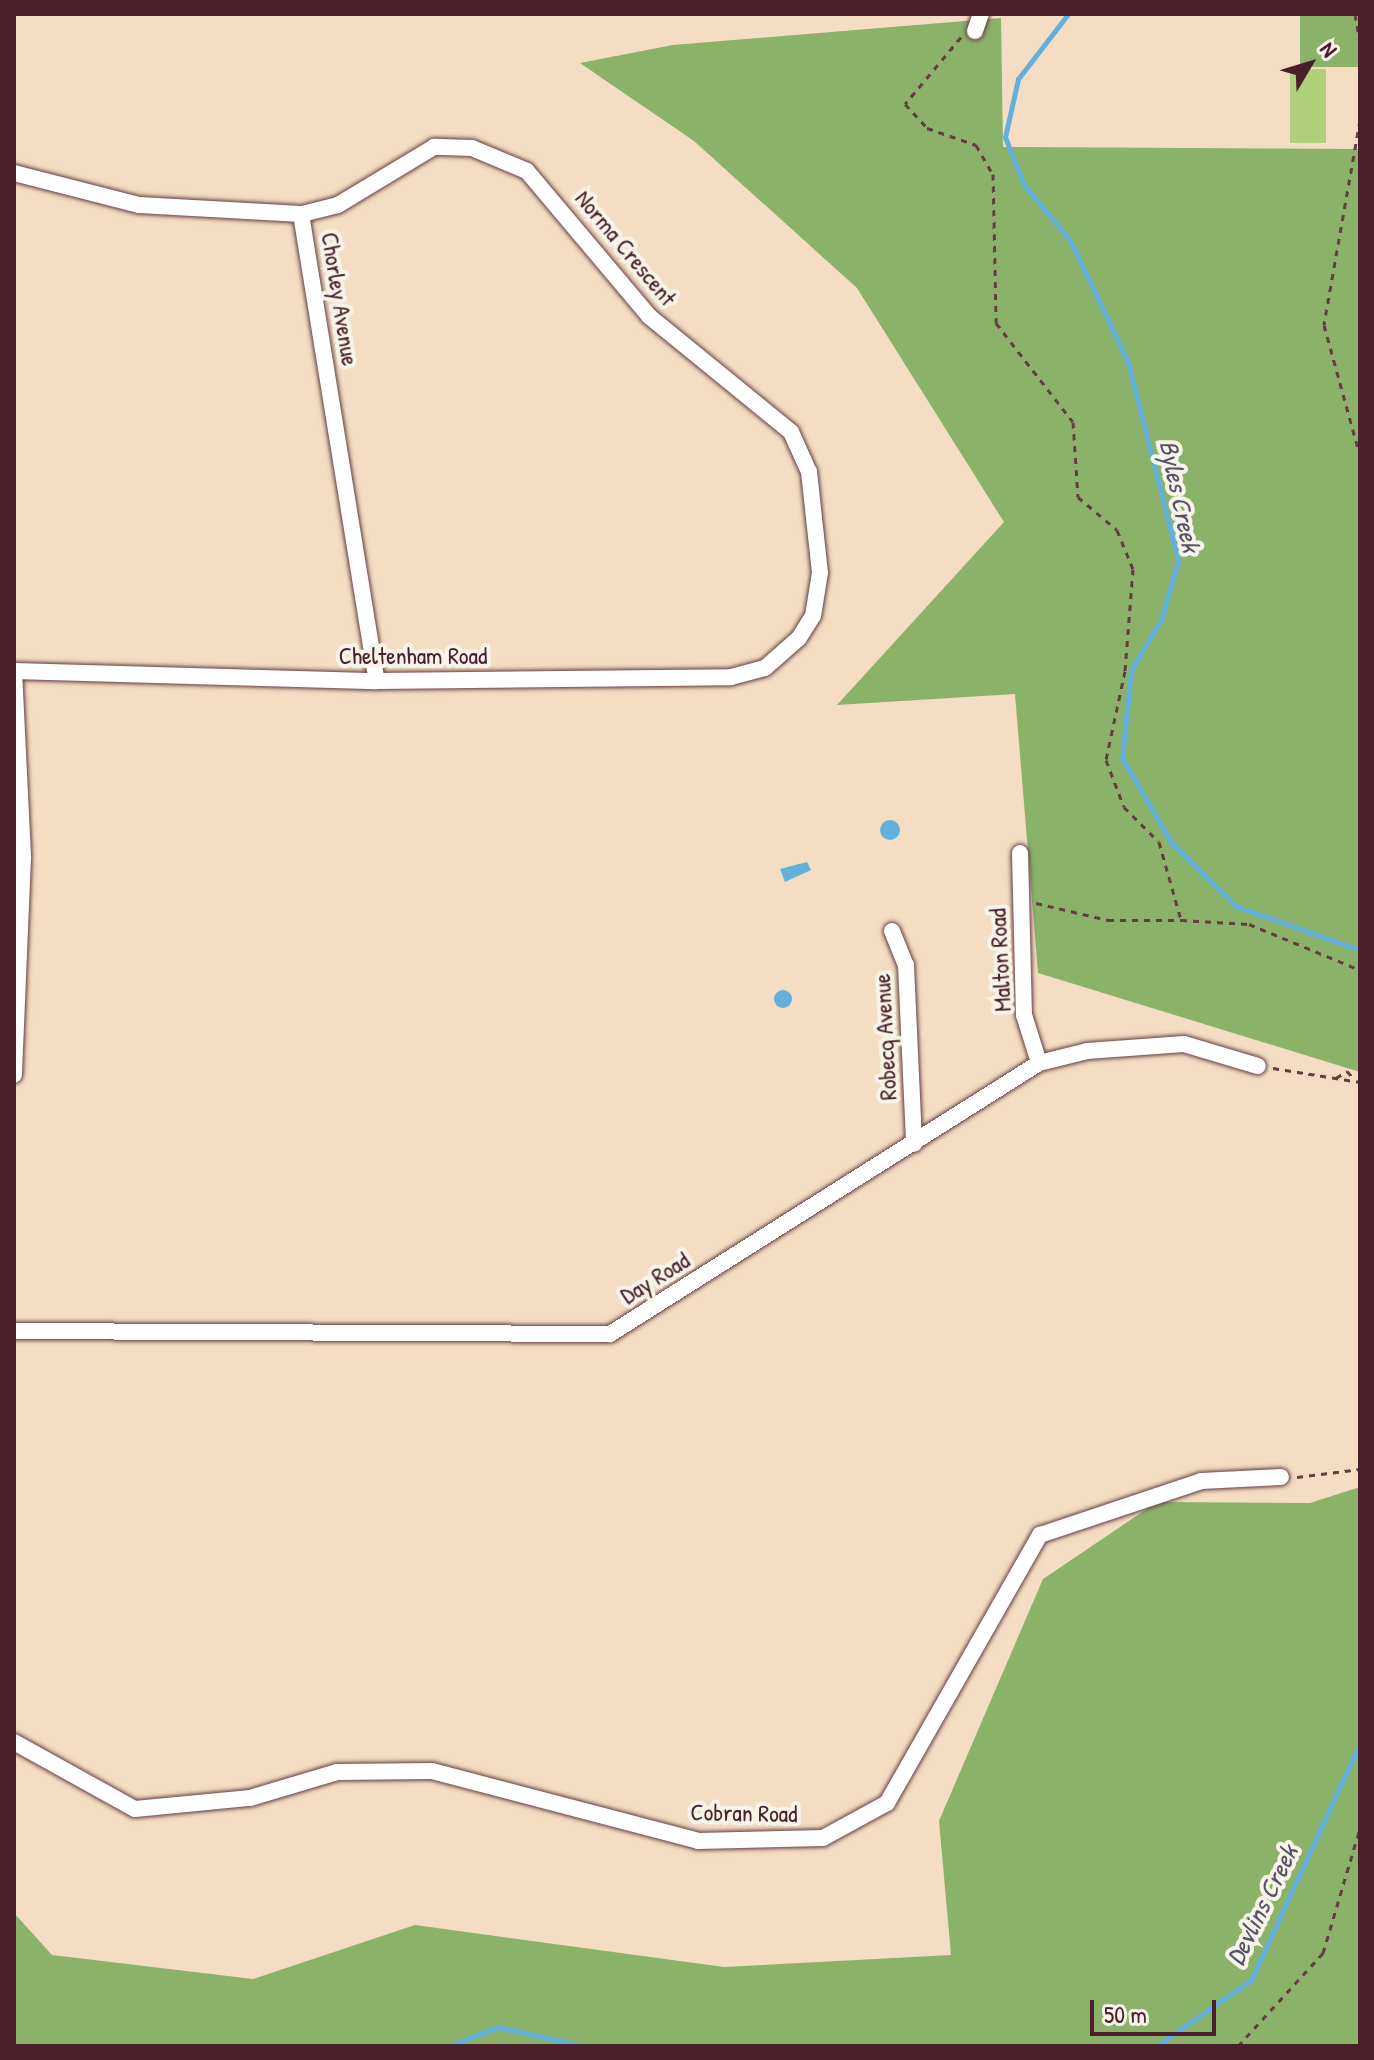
<!DOCTYPE html>
<html>
<head>
<meta charset="utf-8">
<style>
  body { margin:0 }
  #map { position:relative; width:1374px; height:2060px; overflow:hidden; background:#f4ddc2; font-family:"Patrick Hand",sans-serif }
  div>[style] { position:absolute }
  .green>* { inset:0; background:#aed079; transform-origin:0 0 }
  .forest>* { inset:0; background:#8ab269; transform-origin:0 0 }
  .water>* { inset:0; background:#63b0dc }
  .round { border-radius:50% }
  .stream>* { height:5px; margin:-2.5px; padding:0 2.5px; transform-origin:2.5px; border-radius:2.5px; background:#63b0dc }
  .path>* { height:3px; margin-top:-1.5px; transform-origin:0; background:repeating-linear-gradient(90deg,#643c42 0 6px,transparent 0 12px) }
  .roads { filter:drop-shadow(0 0 2px #643c42) drop-shadow(0 0 2px #643c42) }
  .minor>* { height:16px; margin:-8px; padding:0 8px; transform-origin:8px; border-radius:8px; background:#fff }
  span { translate:-50% -50%; white-space:nowrap; text-align:center; line-height:1.15; -webkit-text-stroke:8px #f7f3e8; paint-order:stroke }
  .street-label { font-size:24px; color:#4a1f2b }
  .water-label { font-size:26px; color:#535269; font-style:italic }
  .frame { position:absolute; inset:0; border:16px solid #4a1f2b; pointer-events:none }
  .north { position:absolute; left:1270px; top:24px; width:80px; height:80px; -webkit-text-stroke:6px #f7f3e8; paint-order:stroke; rotate:52deg; font-size:22px; font-weight:700; line-height:32px; text-align:center; color:#4a1f2b }
  .north::after { content:''; display:block; margin:auto; width:28px; height:36px; background:#4a1f2b; clip-path:polygon(50% 0,100% 100%,50% 72%,0 100%) }
  .scale { position:absolute; left:1090px; top:2000px; width:126px; height:36px; box-sizing:border-box; border:4px solid #4a1f2b; border-top:0; padding-left:10px; font-size:24px; line-height:28px; white-space:nowrap; color:#4a1f2b; -webkit-text-stroke:6px #f7f3e8; paint-order:stroke }
</style>
</head>
<body>
<div id="map">
  <div class="green">
    <div style="left:1290px;top:69px;width:36px;height:74px"></div>
  </div>
  <div class="forest">
    <div style="left:1300px;top:14px;width:60px;height:53px"></div>
    <div style="clip-path:polygon(1001px 18px,1003px 147px,1360px 149px,1360px 1072px,1038px 973px,1015px 694px,837px 705px,1004px 522px,857px 288px,694px 141px,580px 63px,673px 45px)"></div>
    <div style="clip-path:polygon(1360px 1487px,1360px 2046px,14px 2046px,14px 1913px,52px 1955px,253px 1979px,415px 1925px,724px 1967px,951px 1955px,939px 1821px,1043px 1579px,1157px 1502px,1310px 1503px)"></div>
  </div>
  <div class="water">
    <div class="round" style="left:880px;top:820px;width:20px;height:20px"></div>
    <div style="clip-path:polygon(807px 862px,811px 870px,785px 882px,780px 869px)"></div>
    <div class="round" style="left:774px;top:990px;width:18px;height:18px"></div>
  </div>
  <div class="stream">
    <div style="left:1068px;top:14px;width:82px;rotate:127.6deg"></div>
    <div style="left:1018px;top:79px;width:59px;rotate:102.6deg"></div>
    <div style="left:1005px;top:137px;width:52px;rotate:68.4deg"></div>
    <div style="left:1024px;top:185px;width:72px;rotate:50.1deg"></div>
    <div style="left:1070px;top:240px;width:135px;rotate:64.6deg"></div>
    <div style="left:1128px;top:362px;width:204px;rotate:75.8deg"></div>
    <div style="left:1178px;top:560px;width:62px;rotate:105.8deg"></div>
    <div style="left:1161px;top:620px;width:58px;rotate:121deg"></div>
    <div style="left:1131px;top:670px;width:88px;rotate:95.8deg"></div>
    <div style="left:1122px;top:758px;width:97px;rotate:59.7deg"></div>
    <div style="left:1171px;top:842px;width:91px;rotate:44.6deg"></div>
    <div style="left:1236px;top:906px;width:132px;rotate:19.5deg"></div>
    <div style="left:448px;top:2046px;width:53px;rotate:-20.8deg"></div>
    <div style="left:498px;top:2027px;width:87px;rotate:12.6deg"></div>
    <div style="left:1156px;top:2046px;width:116px;rotate:-34.8deg"></div>
    <div style="left:1251px;top:1980px;width:261px;rotate:-65.3deg"></div>
  </div>
  <div class="path">
    <div style="left:1355px;top:14px;width:27px;rotate:80deg"></div>
    <div style="left:961px;top:37px;width:87px;rotate:129.9deg"></div>
    <div style="left:905px;top:104px;width:33px;rotate:47deg"></div>
    <div style="left:927px;top:128px;width:52px;rotate:19.1deg"></div>
    <div style="left:976px;top:145px;width:34px;rotate:60deg"></div>
    <div style="left:993px;top:174px;width:149px;rotate:88.8deg"></div>
    <div style="left:996px;top:323px;width:125px;rotate:52.1deg"></div>
    <div style="left:1073px;top:422px;width:75px;rotate:86.2deg"></div>
    <div style="left:1078px;top:497px;width:51px;rotate:40.2deg"></div>
    <div style="left:1117px;top:530px;width:42px;rotate:67.7deg"></div>
    <div style="left:1133px;top:569px;width:102px;rotate:94.5deg"></div>
    <div style="left:1125px;top:671px;width:91px;rotate:102.1deg"></div>
    <div style="left:1106px;top:760px;width:50px;rotate:69deg"></div>
    <div style="left:1124px;top:807px;width:49px;rotate:45deg"></div>
    <div style="left:1159px;top:842px;width:81px;rotate:74.2deg"></div>
    <div style="left:1181px;top:920px;width:68px;rotate:3.4deg"></div>
    <div style="left:1249px;top:924px;width:120px;rotate:22.5deg"></div>
    <div style="left:1360px;top:120px;width:208px;rotate:100deg"></div>
    <div style="left:1324px;top:325px;width:136px;rotate:74.6deg"></div>
    <div style="left:1036px;top:903px;width:74px;rotate:13.3deg"></div>
    <div style="left:1108px;top:920px;width:73px"></div>
    <div style="left:1273px;top:1068px;width:88px;rotate:9.1deg"></div>
    <div style="left:1336px;top:1078px;width:13px;rotate:-32deg"></div>
    <div style="left:1347px;top:1071px;width:11px;rotate:49deg"></div>
    <div style="left:1297px;top:1477px;width:64px;rotate:-7.2deg"></div>
    <div style="left:1238px;top:2046px;width:126px;rotate:-47.6deg"></div>
    <div style="left:1323px;top:1953px;width:130px;rotate:-73.5deg"></div>
  </div>
  <div class="roads">
    <div class="minor">
      <div style="left:975px;top:31px;width:18px;rotate:-71deg"></div>
      <div style="left:14px;top:173px;width:129px;rotate:14.4deg"></div>
      <div style="left:139px;top:205px;width:162px;rotate:3.2deg"></div>
      <div style="left:301px;top:214px;width:473px;rotate:80.8deg"></div>
      <div style="left:14px;top:671px;width:363px;rotate:1.6deg"></div>
      <div style="left:377px;top:681px;width:354px;rotate:-0.6deg"></div>
      <div style="left:731px;top:677px;width:35px;rotate:-15deg"></div>
      <div style="left:765px;top:668px;width:45px;rotate:-41.4deg"></div>
      <div style="left:799px;top:638px;width:26px;rotate:-58deg"></div>
      <div style="left:813px;top:616px;width:44px;rotate:-80.8deg"></div>
      <div style="left:820px;top:573px;width:102px;rotate:-96.2deg"></div>
      <div style="left:809px;top:472px;width:44px;rotate:-114.2deg"></div>
      <div style="left:791px;top:432px;width:183px;rotate:-140.8deg"></div>
      <div style="left:649px;top:316px;width:189px;rotate:-130.1deg"></div>
      <div style="left:527px;top:171px;width:60px;rotate:-157.3deg"></div>
      <div style="left:472px;top:148px;width:38px;rotate:-178deg"></div>
      <div style="left:434px;top:147px;width:112px;rotate:148.9deg"></div>
      <div style="left:338px;top:205px;width:38px;rotate:166deg"></div>
      <div style="left:14px;top:671px;width:187px;rotate:87.2deg"></div>
      <div style="left:23px;top:858px;width:217px;rotate:92.4deg"></div>
      <div style="left:1020px;top:853px;width:162px;rotate:88.6deg"></div>
      <div style="left:1024px;top:1015px;width:50px;rotate:72.6deg"></div>
      <div style="left:892px;top:931px;width:37px;rotate:68deg"></div>
      <div style="left:906px;top:965px;width:179px;rotate:87.4deg"></div>
      <div style="left:14px;top:1331px;width:596px;rotate:0.29deg"></div>
      <div style="left:610px;top:1334px;width:507px;rotate:-32.28deg"></div>
      <div style="left:1039px;top:1063px;width:49px;rotate:-14deg"></div>
      <div style="left:1087px;top:1051px;width:97px;rotate:-4.1deg"></div>
      <div style="left:1184px;top:1044px;width:77px;rotate:16.6deg"></div>
      <div style="left:14px;top:1742px;width:138px;rotate:29deg"></div>
      <div style="left:135px;top:1809px;width:116px;rotate:-5.5deg"></div>
      <div style="left:250px;top:1798px;width:91px;rotate:-16.6deg"></div>
      <div style="left:337px;top:1772px;width:95px;rotate:-0.6deg"></div>
      <div style="left:432px;top:1771px;width:275px;rotate:14.7deg"></div>
      <div style="left:698px;top:1841px;width:125px;rotate:-1.4deg"></div>
      <div style="left:823px;top:1838px;width:73px;rotate:-28.7deg"></div>
      <div style="left:887px;top:1803px;width:309px;rotate:-60.3deg"></div>
      <div style="left:1040px;top:1535px;width:170px;rotate:-18.5deg"></div>
      <div style="left:1201px;top:1481px;width:80px;rotate:-2.9deg"></div>
    </div>
  </div>
  <div class="street-label">
    <span style="left:626px;top:248px;rotate:50deg">Norma Crescent</span>
    <span style="left:340px;top:299px;rotate:81deg">Chorley Avenue</span>
    <span style="left:413px;top:656px">Cheltenham Road</span>
    <span style="left:1000px;top:960px;rotate:-93deg">Malton Road</span>
    <span style="left:885px;top:1037px;rotate:-93deg">Robecq Avenue</span>
    <span style="left:655px;top:1278px;rotate:-32deg">Day Road</span>
    <span style="left:744px;top:1813px;rotate:1deg">Cobran Road</span>
  </div>
  <div class="water-label">
    <span style="left:1180px;top:496px;rotate:78deg">Byles Creek</span>
    <span style="left:1262px;top:1905px;rotate:-64deg">Devlins Creek</span>
  </div>
  <div class="frame"></div>
  <div class="north">N</div>
  <div class="scale">50 m</div>
</div>
</body>
</html>
